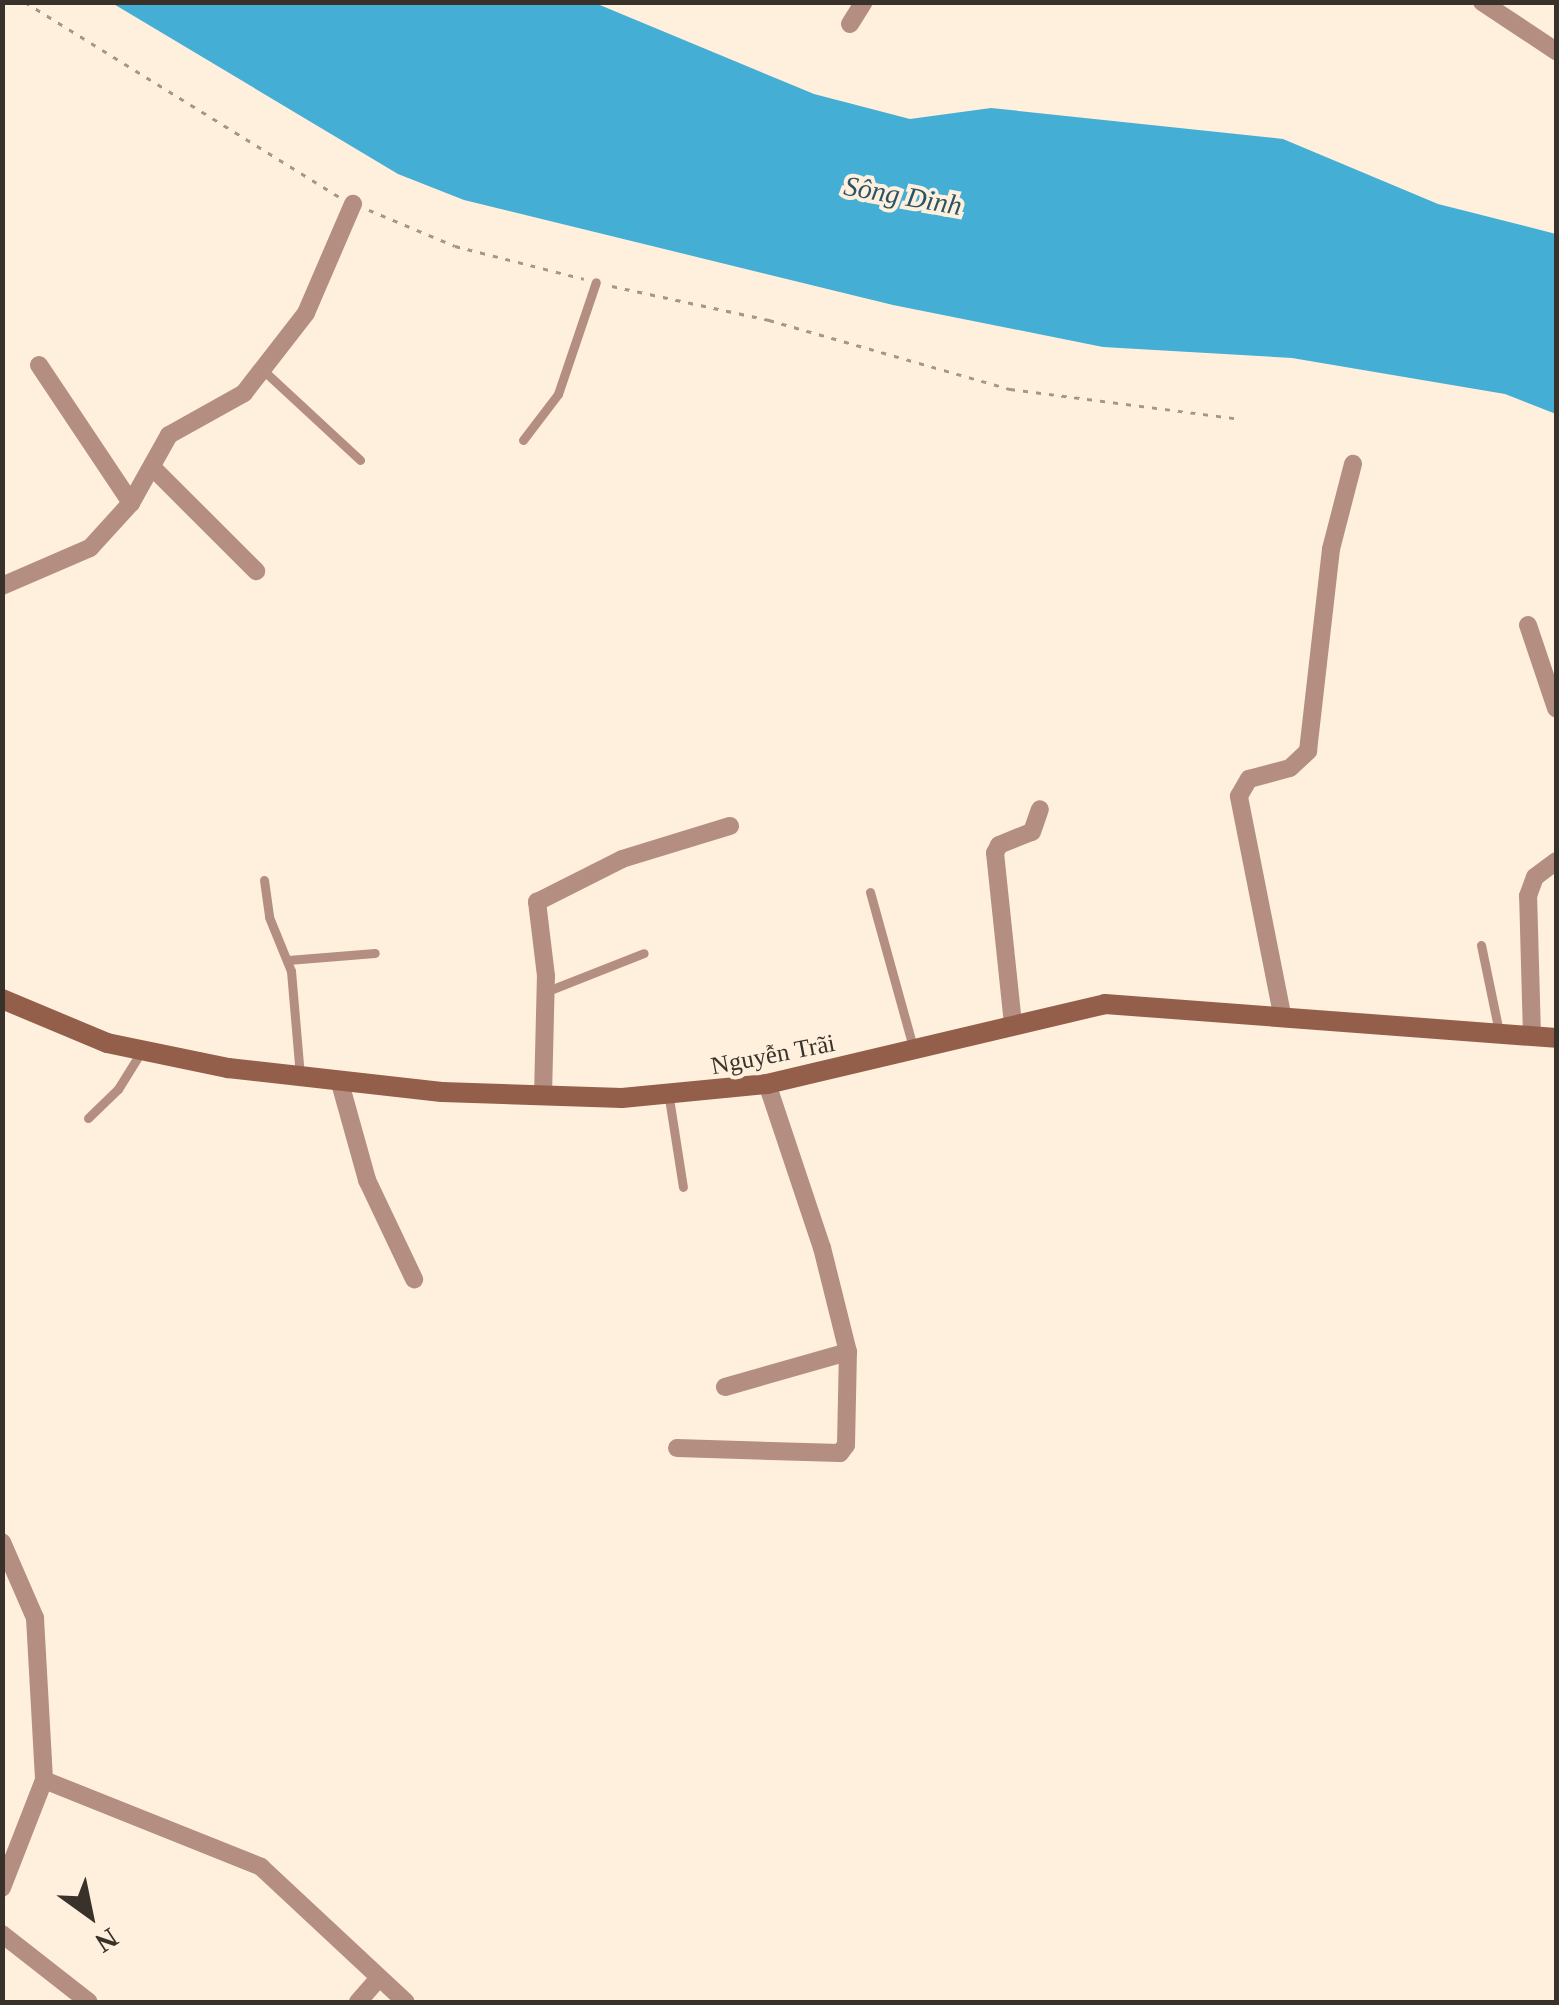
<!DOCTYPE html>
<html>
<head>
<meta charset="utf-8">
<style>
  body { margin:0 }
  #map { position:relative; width:1559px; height:2005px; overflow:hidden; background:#ffefdd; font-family:"Times New Roman",serif }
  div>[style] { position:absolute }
  .water>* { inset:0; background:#44aed4 }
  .path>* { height:2.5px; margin-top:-1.25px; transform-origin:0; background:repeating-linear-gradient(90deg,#a2978a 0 5px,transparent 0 13px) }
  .lane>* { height:9px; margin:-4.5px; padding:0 4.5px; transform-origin:4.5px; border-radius:4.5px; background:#b48f81 }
  .street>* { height:18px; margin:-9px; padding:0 9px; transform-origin:9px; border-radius:9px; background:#b48f81 }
  .secondary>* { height:20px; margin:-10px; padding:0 10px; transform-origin:10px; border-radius:10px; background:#935f4b }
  span { translate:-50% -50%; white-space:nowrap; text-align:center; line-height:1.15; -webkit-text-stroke:8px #ffefdd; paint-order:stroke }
  .street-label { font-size:25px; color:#38322b }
  .water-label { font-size:28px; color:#285465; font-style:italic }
  .frame { position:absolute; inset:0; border:5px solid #38322b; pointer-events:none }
  .north { position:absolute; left:40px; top:1865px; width:100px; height:100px; -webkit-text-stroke:8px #ffefdd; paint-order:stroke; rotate:147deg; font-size:28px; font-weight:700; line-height:40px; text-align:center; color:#38322b }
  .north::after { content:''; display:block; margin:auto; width:35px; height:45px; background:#38322b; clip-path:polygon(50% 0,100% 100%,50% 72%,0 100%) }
</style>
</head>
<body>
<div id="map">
  <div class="water">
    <div style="clip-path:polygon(112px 3px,595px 3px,814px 94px,910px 119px,991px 108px,1283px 139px,1438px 204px,1556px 234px,1556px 414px,1505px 394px,1292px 358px,1103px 347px,893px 305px,464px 200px,398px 174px)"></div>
  </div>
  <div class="path">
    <div style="left:25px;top:2px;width:370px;rotate:31.8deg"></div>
    <div style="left:369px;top:210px;width:93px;rotate:22.7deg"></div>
    <div style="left:455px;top:246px;width:133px;rotate:14.3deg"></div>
    <div style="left:612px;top:286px;width:161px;rotate:12.2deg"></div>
    <div style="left:769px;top:320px;width:251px;rotate:16deg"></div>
    <div style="left:1010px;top:389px;width:232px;rotate:7.4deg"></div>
  </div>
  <div class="lane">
    <div style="left:264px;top:371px;width:131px;rotate:42.8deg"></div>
    <div style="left:523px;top:440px;width:58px;rotate:-52.7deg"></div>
    <div style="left:558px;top:394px;width:118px;rotate:-71.3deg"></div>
    <div style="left:264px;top:880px;width:37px;rotate:82deg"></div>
    <div style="left:269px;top:917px;width:58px;rotate:67.8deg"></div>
    <div style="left:291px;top:971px;width:104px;rotate:85.1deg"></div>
    <div style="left:870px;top:892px;width:161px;rotate:74.5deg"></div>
    <div style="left:1481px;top:945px;width:89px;rotate:78.3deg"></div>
    <div style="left:288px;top:960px;width:87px;rotate:-4.6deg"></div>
    <div style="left:545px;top:992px;width:106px;rotate:-21.5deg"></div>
    <div style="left:669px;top:1098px;width:90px;rotate:81.1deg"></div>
    <div style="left:88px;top:1118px;width:42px;rotate:-44deg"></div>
    <div style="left:118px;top:1089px;width:44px;rotate:-58.1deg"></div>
  </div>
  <div class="street">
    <div style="left:1482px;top:2px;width:89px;rotate:33.5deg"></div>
    <div style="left:850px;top:24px;width:26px;rotate:-58deg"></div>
    <div style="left:39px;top:365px;width:166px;rotate:56.3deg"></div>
    <div style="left:153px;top:468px;width:146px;rotate:45deg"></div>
    <div style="left:2px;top:586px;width:96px;rotate:-23.4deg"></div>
    <div style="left:90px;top:548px;width:61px;rotate:-47.7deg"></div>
    <div style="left:131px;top:503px;width:78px;rotate:-60.8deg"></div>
    <div style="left:169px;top:435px;width:86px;rotate:-29.2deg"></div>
    <div style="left:244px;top:393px;width:101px;rotate:-52.2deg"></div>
    <div style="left:306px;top:313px;width:119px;rotate:-66.7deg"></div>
    <div style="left:1528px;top:625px;width:88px;rotate:71.4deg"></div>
    <div style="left:1282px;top:1014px;width:222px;rotate:-101.2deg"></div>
    <div style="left:1239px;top:796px;width:20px;rotate:-60deg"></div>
    <div style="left:1249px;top:779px;width:42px;rotate:-15deg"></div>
    <div style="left:1290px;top:768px;width:25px;rotate:-43deg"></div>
    <div style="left:1308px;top:751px;width:203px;rotate:-83.5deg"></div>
    <div style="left:1331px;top:549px;width:88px;rotate:-75.5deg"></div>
    <div style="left:1013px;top:1024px;width:172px;rotate:-96deg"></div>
    <div style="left:995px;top:853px;width:9px;rotate:-63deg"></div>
    <div style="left:999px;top:845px;width:35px;rotate:-22deg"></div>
    <div style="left:1032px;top:832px;width:24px;rotate:-71deg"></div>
    <div style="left:1532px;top:1036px;width:140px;rotate:-91.6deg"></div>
    <div style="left:1528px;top:896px;width:20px;rotate:-70deg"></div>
    <div style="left:1535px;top:877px;width:26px;rotate:-37deg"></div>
    <div style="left:340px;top:1083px;width:101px;rotate:74.4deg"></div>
    <div style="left:367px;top:1180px;width:110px;rotate:64.6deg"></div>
    <div style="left:543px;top:1096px;width:120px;rotate:-88.6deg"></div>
    <div style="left:546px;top:976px;width:75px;rotate:-96.9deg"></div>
    <div style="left:537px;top:902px;width:95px;rotate:-26.8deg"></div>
    <div style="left:622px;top:859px;width:113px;rotate:-17deg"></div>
    <div style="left:725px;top:1387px;width:128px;rotate:-15.9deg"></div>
    <div style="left:848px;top:1352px;width:107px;rotate:-104deg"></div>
    <div style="left:822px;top:1248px;width:173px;rotate:-108.5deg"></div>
    <div style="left:677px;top:1448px;width:163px;rotate:1.8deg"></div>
    <div style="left:840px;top:1453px;width:10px;rotate:-53deg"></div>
    <div style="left:846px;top:1445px;width:93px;rotate:-88.8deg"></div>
    <div style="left:2px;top:1542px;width:83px;rotate:66.5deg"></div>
    <div style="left:35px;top:1618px;width:162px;rotate:86.8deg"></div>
    <div style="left:44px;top:1780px;width:116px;rotate:111.3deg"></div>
    <div style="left:44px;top:1780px;width:234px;rotate:21.8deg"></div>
    <div style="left:261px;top:1867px;width:198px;rotate:43deg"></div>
    <div style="left:2px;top:1934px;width:110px;rotate:38deg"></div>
    <div style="left:358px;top:2002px;width:30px;rotate:-49deg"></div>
  </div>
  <div class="secondary">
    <div style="left:2px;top:999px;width:114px;rotate:22.7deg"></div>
    <div style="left:107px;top:1043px;width:124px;rotate:11.7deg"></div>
    <div style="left:228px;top:1068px;width:215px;rotate:6.4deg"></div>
    <div style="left:442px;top:1092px;width:180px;rotate:1.9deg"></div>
    <div style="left:622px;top:1098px;width:146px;rotate:-5.5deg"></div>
    <div style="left:767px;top:1084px;width:347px;rotate:-13.3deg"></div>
    <div style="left:1105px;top:1004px;width:452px;rotate:4.3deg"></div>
  </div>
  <div class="street-label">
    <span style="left:773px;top:1055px;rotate:-11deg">Nguyễn Trãi</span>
  </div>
  <div class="water-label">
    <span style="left:903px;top:196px;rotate:10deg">Sông Dinh</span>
  </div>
  <div class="frame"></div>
  <div class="north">N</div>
</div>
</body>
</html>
